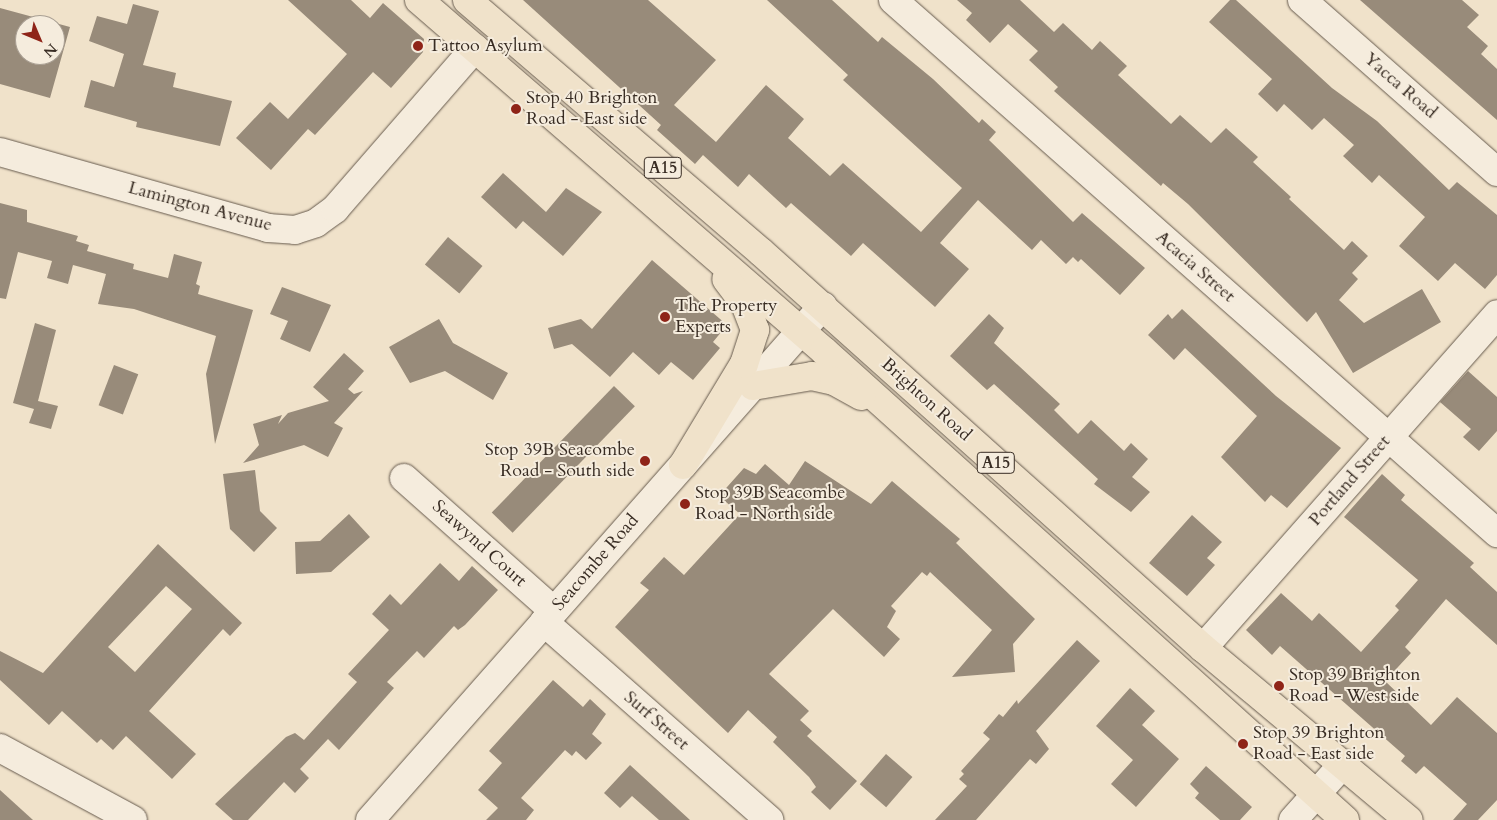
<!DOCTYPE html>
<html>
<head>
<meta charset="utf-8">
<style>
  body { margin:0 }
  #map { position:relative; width:1497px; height:820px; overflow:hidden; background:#f0e2ca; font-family:Cardo,serif }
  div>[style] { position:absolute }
  .building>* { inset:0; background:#988b7a; transform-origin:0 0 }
  .roads { filter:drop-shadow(0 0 1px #665a4d) drop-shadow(0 0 1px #665a4d) }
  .street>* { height:28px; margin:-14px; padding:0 14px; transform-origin:14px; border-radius:14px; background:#f5ecdd }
  .secondary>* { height:28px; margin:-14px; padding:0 14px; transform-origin:14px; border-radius:14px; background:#f5ecdd }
  .primary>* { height:28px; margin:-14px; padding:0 14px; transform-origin:14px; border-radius:14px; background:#f0e2ca }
  .dots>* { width:14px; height:14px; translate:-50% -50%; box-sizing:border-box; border:2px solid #f5ecdd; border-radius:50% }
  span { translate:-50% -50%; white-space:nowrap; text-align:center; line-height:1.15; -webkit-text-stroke:4px #f5ecdd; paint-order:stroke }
  .shield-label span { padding:1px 4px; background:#f5ecdd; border:1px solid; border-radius:4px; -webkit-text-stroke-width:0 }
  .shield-label { font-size:16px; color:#382c23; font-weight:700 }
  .poi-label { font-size:18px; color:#382c23 }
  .left { translate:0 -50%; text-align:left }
  .right { translate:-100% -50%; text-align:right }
  .street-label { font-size:18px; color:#382c23 }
  .north { position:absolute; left:15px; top:15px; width:50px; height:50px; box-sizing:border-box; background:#f5ecdd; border:1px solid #a99f93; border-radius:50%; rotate:135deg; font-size:14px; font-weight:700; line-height:20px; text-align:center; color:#382c23 }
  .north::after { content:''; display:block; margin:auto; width:18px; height:22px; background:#8f2418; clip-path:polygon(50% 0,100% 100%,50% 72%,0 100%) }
</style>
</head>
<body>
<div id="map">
  <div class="building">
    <div style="clip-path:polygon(288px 0,351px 0,370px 18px,383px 3px,424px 39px,423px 52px,391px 88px,373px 72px,315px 135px,308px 129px,271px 170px,236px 138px,270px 102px,288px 119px,347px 54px)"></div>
    <div style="clip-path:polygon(523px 0,648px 0,716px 60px,674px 105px,716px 142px,766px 85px,804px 119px,788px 138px,830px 176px,843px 163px,921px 232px,962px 188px,843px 80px,848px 75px,767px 0,832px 0,878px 42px,882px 37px,933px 79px,979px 123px,982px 119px,996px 132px,989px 140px,1073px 222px,1082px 213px,1145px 268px,1120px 295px,1081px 259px,1078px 262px,1073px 257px,1066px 264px,1041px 240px,1032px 250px,978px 200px,940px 243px,969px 269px,935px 307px,863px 243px,851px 256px,791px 203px,786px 208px,749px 174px,738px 187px,703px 155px,695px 164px,657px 130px,661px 125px)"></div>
    <div style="clip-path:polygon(957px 0,1020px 0,1054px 32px,1063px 23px,1092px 50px,1100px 41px,1127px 66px,1118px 75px,1171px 124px,1180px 115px,1211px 143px,1226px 128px,1258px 157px,1253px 162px,1291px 197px,1289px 199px,1344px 250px,1352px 241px,1368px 256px,1352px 273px,1358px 279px,1339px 300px,1364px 323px,1422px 289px,1441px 322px,1353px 373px,1316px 312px,1307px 322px,1188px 204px,1163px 183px,1161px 186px,1054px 91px,1058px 87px,1029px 60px,1038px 51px,1008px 24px,990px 43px,966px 20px,972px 13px)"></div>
    <div style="clip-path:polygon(1230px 0,1236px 0,1332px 88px,1377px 121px,1449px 190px,1457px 182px,1497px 215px,1497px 275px,1485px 289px,1455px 263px,1438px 281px,1399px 246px,1425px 217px,1379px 175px,1372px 183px,1343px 156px,1354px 145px,1324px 118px,1312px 130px,1284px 104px,1277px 112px,1258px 94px,1272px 79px,1209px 22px)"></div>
    <div style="clip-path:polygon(1360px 0,1462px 0,1479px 15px,1467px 27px,1488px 46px,1481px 54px,1497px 69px,1497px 120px)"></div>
    <div style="clip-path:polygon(133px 4px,159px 11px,143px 65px,176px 73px,173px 87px,232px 101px,220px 146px,136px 127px,137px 122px,84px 107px,91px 80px,114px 87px,124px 54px,89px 41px,97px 16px,127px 24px)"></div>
    <div style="clip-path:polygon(evenodd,0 8px,70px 27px,50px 98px,0 84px,0 8px,25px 25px,55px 25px,55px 55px,25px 55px,25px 25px)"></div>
    <div style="clip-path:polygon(503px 173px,546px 212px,566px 188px,602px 212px,563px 256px,523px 221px,516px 229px,481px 197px)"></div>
    <div style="clip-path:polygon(0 203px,27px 210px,27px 222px,78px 236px,76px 241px,89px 245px,87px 251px,134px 264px,133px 269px,168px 278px,174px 254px,202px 262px,196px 284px,200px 286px,198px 294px,253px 310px,215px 444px,206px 374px,216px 336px,134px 309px,98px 304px,106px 274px,73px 265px,68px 284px,47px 278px,52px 261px,18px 252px,6px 299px,0 298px)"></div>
    <div style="left:448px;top:237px;width:45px;height:36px;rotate:40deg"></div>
    <div style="clip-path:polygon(652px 260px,727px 325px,713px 342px,720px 348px,693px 380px,671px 362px,659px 375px,633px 352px,610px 377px,572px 344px,554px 349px,548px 328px,581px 319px,592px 329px)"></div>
    <div style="clip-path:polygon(282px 287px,331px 305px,310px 352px,280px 339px,288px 321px,270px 314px)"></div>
    <div style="clip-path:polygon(1182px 309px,1276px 396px,1341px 448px,1287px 508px,1271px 495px,1265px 502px,1221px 457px,1257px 416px,1185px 348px,1174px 360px,1148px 335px,1168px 314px,1172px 319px)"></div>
    <div style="clip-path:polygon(989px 314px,1004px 328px,994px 343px,1060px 404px,1054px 410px,1078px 434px,1091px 420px,1124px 451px,1131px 443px,1148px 459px,1132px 477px,1150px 492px,1131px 512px,1094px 484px,1098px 479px,994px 384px,987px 390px,950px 356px)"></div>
    <div style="clip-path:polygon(439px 319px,453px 343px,508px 373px,493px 400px,445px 371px,410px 383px,389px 347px)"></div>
    <div style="clip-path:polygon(35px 323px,56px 330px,38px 401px,58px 406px,51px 429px,29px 423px,34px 409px,13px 403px)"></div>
    <div style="clip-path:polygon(344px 353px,364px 371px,348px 389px,354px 394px,363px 391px,334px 423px,343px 428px,328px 457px,304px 445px,243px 463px,259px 445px,253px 424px,282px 415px,278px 424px,288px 413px,329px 401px,313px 387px)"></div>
    <div style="left:114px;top:365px;width:26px;height:43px;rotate:21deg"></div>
    <div style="clip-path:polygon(1468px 371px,1497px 397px,1497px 431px,1479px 451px,1463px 437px,1471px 429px,1440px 402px)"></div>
    <div style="left:614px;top:386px;width:29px;height:176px;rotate:44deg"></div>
    <div style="clip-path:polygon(805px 461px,871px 504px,892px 481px,960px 539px,956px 543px,1035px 619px,1013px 644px,1015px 672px,952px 677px,992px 630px,930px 572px,927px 576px,922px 572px,891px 606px,896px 611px,887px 627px,900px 639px,884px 657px,833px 609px,769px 674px,809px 711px,800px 720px,812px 731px,807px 736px,857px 781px,830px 810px,811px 792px,816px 787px,809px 777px,773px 742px,777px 737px,748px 710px,728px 733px,615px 627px,649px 590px,640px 583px,664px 557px,684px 575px,740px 514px,719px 496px,744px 468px,756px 474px,765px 464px,789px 485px)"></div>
    <div style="clip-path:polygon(255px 470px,260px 511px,277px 528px,254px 552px,230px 529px,223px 474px)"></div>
    <div style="clip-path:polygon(1382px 474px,1405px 495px,1401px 500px,1474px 563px,1470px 567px,1497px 592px,1497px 645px,1446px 599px,1405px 647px,1411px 653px,1385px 681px,1431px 725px,1457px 697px,1497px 733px,1497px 800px,1478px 820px,1453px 820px,1467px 804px,1424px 766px,1416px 774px,1401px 761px,1405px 756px,1280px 646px,1272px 655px,1246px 630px,1281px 593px,1312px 621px,1319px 613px,1361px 652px,1399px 610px,1395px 606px,1418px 580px,1344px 517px)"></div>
    <div style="clip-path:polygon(349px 514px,370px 537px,331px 572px,296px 574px,295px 542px,320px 541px)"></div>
    <div style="clip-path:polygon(1192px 515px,1222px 542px,1207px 558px,1215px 565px,1187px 596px,1149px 563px)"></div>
    <div style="clip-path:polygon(evenodd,158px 544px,242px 623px,230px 636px,223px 629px,149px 711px,196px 754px,172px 779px,126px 736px,113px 750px,101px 739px,97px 743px,62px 711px,49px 725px,0 680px,0 651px,43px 673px,158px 544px,166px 586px,192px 609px,135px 672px,108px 647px,166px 586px)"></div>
    <div style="clip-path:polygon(440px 563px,459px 581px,472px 566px,498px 590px,465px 625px,458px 630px,454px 626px,424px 658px,417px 651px,387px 682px,394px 688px,339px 750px,328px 739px,300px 769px,309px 778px,295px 793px,284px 782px,248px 820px,233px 820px,215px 804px,286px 737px,295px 733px,304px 740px,357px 682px,348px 674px,389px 630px,372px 614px,390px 594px,401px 605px)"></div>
    <div style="clip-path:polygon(1077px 640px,1100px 661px,1036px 731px,1049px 749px,1036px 764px,1030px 759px,976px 820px,935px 820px,967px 786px,959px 779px,964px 774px,961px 771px,990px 739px,983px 733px,999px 714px,1003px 717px,1017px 700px,1018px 704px)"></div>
    <div style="clip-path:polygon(553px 680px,583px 707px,590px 699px,606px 714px,592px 734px,602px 743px,586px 760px,576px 751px,572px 756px,565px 750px,521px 798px,534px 810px,526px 820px,486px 820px,498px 808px,478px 790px,502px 763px,489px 751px)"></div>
    <div style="clip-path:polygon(1130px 688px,1155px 711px,1142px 725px,1179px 759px,1136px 807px,1111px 784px,1133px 760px,1096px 726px)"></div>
    <div style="left:886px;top:754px;width:35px;height:40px;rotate:41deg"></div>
    <div style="clip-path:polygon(630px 765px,690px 820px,659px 820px,632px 796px,620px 808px,604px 793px)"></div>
    <div style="clip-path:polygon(1206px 766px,1252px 807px,1240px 820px,1220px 820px,1195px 798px,1199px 793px,1190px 784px)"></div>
    <div style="clip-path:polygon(0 790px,33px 820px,0 820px)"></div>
  </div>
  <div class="roads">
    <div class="street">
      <div style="left:893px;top:0;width:806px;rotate:41.43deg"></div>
      <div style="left:1302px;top:0;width:260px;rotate:41.4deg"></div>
      <div style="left:0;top:152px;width:279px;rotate:15.8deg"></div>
      <div style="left:268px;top:228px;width:27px;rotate:4deg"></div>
      <div style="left:295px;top:230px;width:22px;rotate:-18deg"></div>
      <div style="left:316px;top:223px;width:24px;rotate:-36deg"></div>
      <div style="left:335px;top:209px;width:213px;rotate:-49deg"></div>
      <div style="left:404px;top:478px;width:200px;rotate:41.6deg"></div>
      <div style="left:544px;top:622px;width:300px;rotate:41.3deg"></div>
      <div style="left:1203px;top:648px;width:445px;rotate:-48.6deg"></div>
      <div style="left:0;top:748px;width:151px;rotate:28.4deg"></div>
      <div style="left:1293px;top:820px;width:76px;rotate:-48.2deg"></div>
    </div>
    <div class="secondary">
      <div style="left:370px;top:820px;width:685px;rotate:-48.61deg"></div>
    </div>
    <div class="primary">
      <div style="left:419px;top:0;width:536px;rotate:40.91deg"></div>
      <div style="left:824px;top:351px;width:701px;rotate:41.99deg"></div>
      <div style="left:467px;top:0;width:387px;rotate:40.6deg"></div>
      <div style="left:761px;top:252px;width:593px;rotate:41.86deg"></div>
      <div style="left:1203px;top:648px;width:268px;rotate:39.9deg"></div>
      <div style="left:753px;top:386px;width:60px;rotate:-9.6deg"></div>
      <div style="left:812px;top:376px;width:23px;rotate:13deg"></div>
      <div style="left:834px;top:381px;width:31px;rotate:29deg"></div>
      <div style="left:683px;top:465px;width:118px;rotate:-58.9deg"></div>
      <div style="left:744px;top:364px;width:36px;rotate:-72deg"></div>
      <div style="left:755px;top:330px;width:28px;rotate:-111deg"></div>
      <div style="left:745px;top:304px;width:31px;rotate:-127deg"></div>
    </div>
  </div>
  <div class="dots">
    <div style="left:418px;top:46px;background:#8f2418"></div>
    <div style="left:516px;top:109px;background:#8f2418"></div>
    <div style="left:665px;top:317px;background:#8f2418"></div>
    <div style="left:645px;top:461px;background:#8f2418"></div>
    <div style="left:685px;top:504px;background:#8f2418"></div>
    <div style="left:1279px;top:686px;background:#8f2418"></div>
    <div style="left:1243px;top:744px;background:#8f2418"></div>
  </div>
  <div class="shield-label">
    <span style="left:663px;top:168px">A15</span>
    <span style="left:996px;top:463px">A15</span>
  </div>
  <div class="poi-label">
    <span class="left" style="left:428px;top:46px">Tattoo Asylum</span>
    <span class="left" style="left:526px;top:109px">Stop 40 Brighton<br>Road - East side</span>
    <span class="left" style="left:675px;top:317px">The Property<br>Experts</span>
    <span class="right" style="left:635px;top:461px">Stop 39B Seacombe<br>Road - South side</span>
    <span class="left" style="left:695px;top:504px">Stop 39B Seacombe<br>Road - North side</span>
    <span class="left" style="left:1289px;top:686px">Stop 39 Brighton<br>Road - West side</span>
    <span class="left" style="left:1253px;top:744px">Stop 39 Brighton<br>Road - East side</span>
  </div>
  <div class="street-label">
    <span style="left:1400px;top:86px;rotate:41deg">Yacca Road</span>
    <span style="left:200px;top:207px;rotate:15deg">Lamington Avenue</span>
    <span style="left:1195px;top:267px;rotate:41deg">Acacia Street</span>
    <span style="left:926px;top:400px;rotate:42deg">Brighton Road</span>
    <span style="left:1350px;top:481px;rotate:-49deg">Portland Street</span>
    <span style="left:479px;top:544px;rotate:42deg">Seawynd Court</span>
    <span style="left:596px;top:563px;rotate:-49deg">Seacombe Road</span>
    <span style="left:656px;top:721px;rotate:41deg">Surf Street</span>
  </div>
  <div class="north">N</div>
</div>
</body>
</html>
